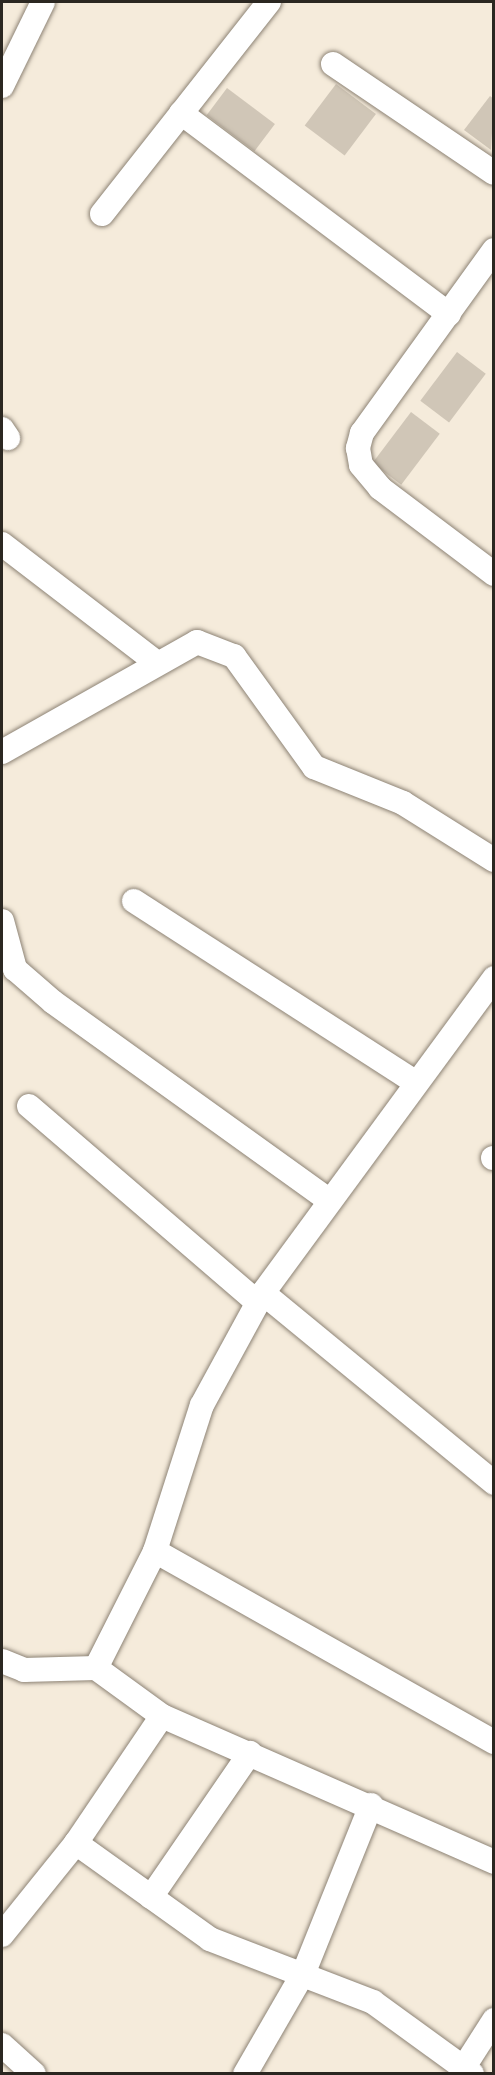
<!DOCTYPE html>
<html>
<head>
<meta charset="utf-8">
<style>
  body { margin:0 }
  #map { position:relative; width:495px; height:2075px; overflow:hidden; background:#f5ebdb; font-family:"DM Sans",sans-serif }
  div>[style] { position:absolute }
  .building>* { inset:0; background:#d0c6b7; transform-origin:0 0 }
  .roads { filter:drop-shadow(0 0 2px #8d8375) drop-shadow(0 0 2px #8d8375) }
  .minor>* { height:24px; margin:-12px; padding:0 12px; transform-origin:12px; border-radius:12px; background:#fff }
  span { translate:-50% -50%; white-space:nowrap; text-align:center; line-height:1.15; -webkit-text-stroke:4.5px #fff8ef; paint-order:stroke }
  .frame { position:absolute; inset:0; border:3px solid #2b2721; pointer-events:none }
</style>
</head>
<body>
<div id="map">
  <div class="building">
    <div style="left:336px;top:84px;width:50px;height:52px;rotate:37deg"></div>
    <div style="left:227px;top:88px;width:60px;height:34px;rotate:37deg"></div>
    <div style="clip-path:polygon(490px 96px,494px 99px,491px 150px,464px 130px)"></div>
    <div style="left:457px;top:352px;width:36px;height:61px;rotate:37deg"></div>
    <div style="left:411px;top:412px;width:36px;height:64px;rotate:37deg"></div>
  </div>
  <div class="roads">
    <div class="minor">
      <div style="left:333px;top:64px;width:194px;rotate:34.1deg"></div>
      <div style="left:2px;top:86px;width:93px;rotate:-64deg"></div>
      <div style="left:181px;top:113px;width:335px;rotate:36.9deg"></div>
      <div style="left:102px;top:214px;width:270px;rotate:-51.8deg"></div>
      <div style="left:494px;top:250px;width:226px;rotate:125.8deg"></div>
      <div style="left:362px;top:433px;width:16px;rotate:105deg"></div>
      <div style="left:358px;top:448px;width:17px;rotate:80deg"></div>
      <div style="left:361px;top:465px;width:30px;rotate:50deg"></div>
      <div style="left:380px;top:488px;width:143px;rotate:37deg"></div>
      <div style="left:2px;top:429px;width:11px;rotate:56deg"></div>
      <div style="left:2px;top:544px;width:195px;rotate:37.5deg"></div>
      <div style="left:2px;top:752px;width:224px;rotate:-29.4deg"></div>
      <div style="left:197px;top:642px;width:40px;rotate:21deg"></div>
      <div style="left:234px;top:656px;width:137px;rotate:54.2deg"></div>
      <div style="left:314px;top:767px;width:96px;rotate:22deg"></div>
      <div style="left:403px;top:803px;width:107px;rotate:32.1deg"></div>
      <div style="left:134px;top:901px;width:334px;rotate:32.8deg"></div>
      <div style="left:2px;top:921px;width:50px;rotate:74.8deg"></div>
      <div style="left:15px;top:969px;width:50px;rotate:41deg"></div>
      <div style="left:53px;top:1002px;width:341px;rotate:35.7deg"></div>
      <div style="left:29px;top:1106px;width:302px;rotate:40.7deg"></div>
      <div style="left:493px;top:1158px;width:1px"></div>
      <div style="left:263px;top:1293px;width:299px;rotate:39.4deg"></div>
      <div style="left:155px;top:1551px;width:389px;rotate:29.4deg"></div>
      <div style="left:2px;top:1661px;width:24px;rotate:22deg"></div>
      <div style="left:24px;top:1670px;width:72px;rotate:-1.6deg"></div>
      <div style="left:162px;top:1716px;width:363px;rotate:23.7deg"></div>
      <div style="left:151px;top:1897px;width:175px;rotate:-55.5deg"></div>
      <div style="left:2px;top:1935px;width:118px;rotate:-51.2deg"></div>
      <div style="left:2px;top:2045px;width:43px;rotate:42.2deg"></div>
      <div style="left:464px;top:2067px;width:56px;rotate:-57.4deg"></div>
      <div style="left:245px;top:2074px;width:118px;rotate:-60deg"></div>
      <div style="left:304px;top:1972px;width:180px;rotate:-68.1deg"></div>
      <div style="left:472px;top:2074px;width:122px;rotate:-144deg"></div>
      <div style="left:373px;top:2002px;width:175px;rotate:-158.9deg"></div>
      <div style="left:210px;top:1939px;width:165px;rotate:-144.4deg"></div>
      <div style="left:76px;top:1843px;width:153px;rotate:-55.9deg"></div>
      <div style="left:162px;top:1716px;width:82px;rotate:-144deg"></div>
      <div style="left:96px;top:1668px;width:131px;rotate:-63.2deg"></div>
      <div style="left:155px;top:1551px;width:153px;rotate:-72.2deg"></div>
      <div style="left:202px;top:1405px;width:128px;rotate:-61.4deg"></div>
      <div style="left:263px;top:1293px;width:391px;rotate:-53.7deg"></div>
    </div>
  </div>
  <div class="frame"></div>
</div>
</body>
</html>
